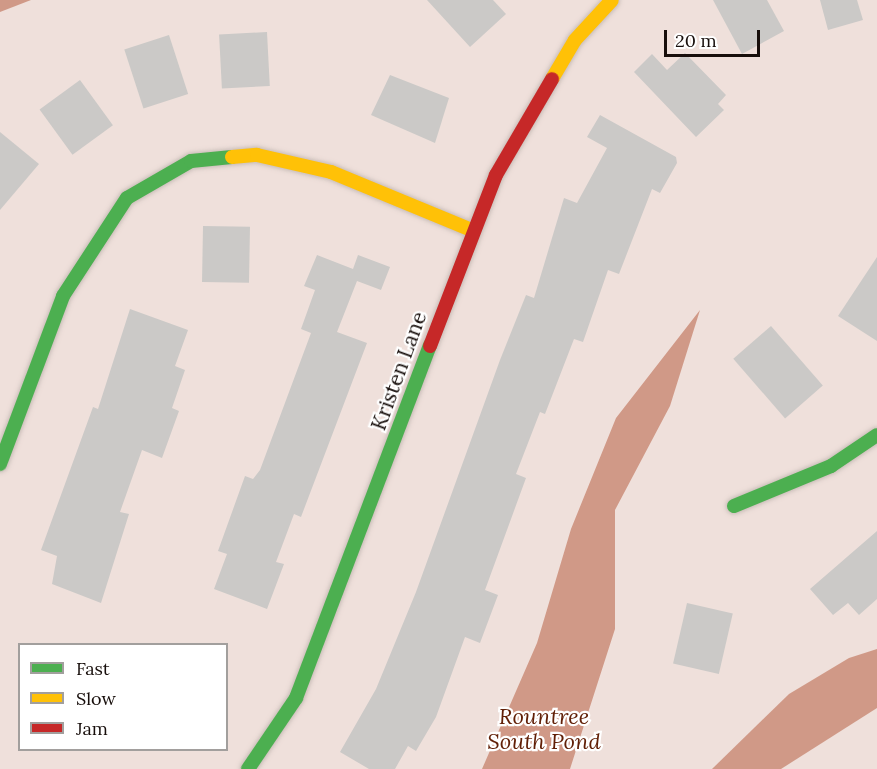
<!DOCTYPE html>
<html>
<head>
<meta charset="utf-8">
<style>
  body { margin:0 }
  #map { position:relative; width:877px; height:769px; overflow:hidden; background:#efe0db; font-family:Lora,serif }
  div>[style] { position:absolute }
  .water>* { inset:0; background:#d09987 }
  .building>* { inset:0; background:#cbc9c7; transform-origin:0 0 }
  .roads { filter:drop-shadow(0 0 2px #c9bdb8) drop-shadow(0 0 2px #c9bdb8) }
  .fast>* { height:14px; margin:-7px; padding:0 7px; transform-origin:7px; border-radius:7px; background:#4caf50 }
  .slow>* { height:14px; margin:-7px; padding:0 7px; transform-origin:7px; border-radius:7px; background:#ffc107 }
  .jam>* { height:14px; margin:-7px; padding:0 7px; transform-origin:7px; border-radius:7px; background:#c62828 }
  span { translate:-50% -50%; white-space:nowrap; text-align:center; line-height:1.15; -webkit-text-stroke:4.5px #fff; paint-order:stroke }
  .street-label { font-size:21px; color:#170e0b }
  .water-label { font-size:22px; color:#611f06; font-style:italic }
  .legend { position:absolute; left:18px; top:643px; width:210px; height:108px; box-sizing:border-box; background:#fff; border:2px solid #a29f9d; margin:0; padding:8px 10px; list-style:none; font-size:18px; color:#170e0b }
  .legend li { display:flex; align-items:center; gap:12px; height:30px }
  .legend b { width:30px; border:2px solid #a29f9d }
  .scale { position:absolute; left:664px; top:30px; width:96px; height:27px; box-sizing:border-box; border:3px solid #170e0b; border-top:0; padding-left:8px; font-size:18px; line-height:21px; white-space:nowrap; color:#170e0b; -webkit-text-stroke:4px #fff; paint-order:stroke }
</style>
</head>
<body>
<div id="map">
  <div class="water">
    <div style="clip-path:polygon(0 0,31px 0,0 12px)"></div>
    <div style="clip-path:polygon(700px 310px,670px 406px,615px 510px,615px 629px,570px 769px,482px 769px,537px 643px,571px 529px,616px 418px)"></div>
    <div style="clip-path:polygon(877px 649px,877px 708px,781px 769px,712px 769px,789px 694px,849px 658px)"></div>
  </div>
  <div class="building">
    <div style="clip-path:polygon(427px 0,493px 0,506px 14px,470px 47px)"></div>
    <div style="clip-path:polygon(713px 0,767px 0,784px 31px,742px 54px)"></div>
    <div style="clip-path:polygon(820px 0,857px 0,863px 20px,828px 30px)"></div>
    <div style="left:267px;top:32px;width:54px;height:48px;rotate:87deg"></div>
    <div style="left:169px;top:35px;width:62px;height:47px;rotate:72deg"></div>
    <div style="clip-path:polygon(685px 53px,726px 95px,718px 104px,724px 110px,696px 137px,634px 72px,652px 54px,667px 70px)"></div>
    <div style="clip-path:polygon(390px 75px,449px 98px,435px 143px,371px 115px)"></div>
    <div style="left:80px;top:80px;width:56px;height:50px;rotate:54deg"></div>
    <div style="clip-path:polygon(600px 115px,676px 157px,677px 163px,660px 193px,652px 189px,619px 274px,608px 270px,583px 342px,574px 339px,545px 414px,540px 412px,516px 474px,526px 478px,485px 590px,498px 595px,480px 643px,465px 637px,436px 717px,416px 751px,408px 746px,395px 769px,369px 769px,340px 752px,376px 689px,416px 592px,500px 360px,526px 295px,534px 298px,564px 198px,577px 203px,607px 148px,587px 137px)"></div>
    <div style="clip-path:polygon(0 132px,39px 164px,0 210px)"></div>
    <div style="left:203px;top:226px;width:47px;height:56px;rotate:1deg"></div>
    <div style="clip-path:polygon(317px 255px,353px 269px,358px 255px,390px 267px,381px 290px,357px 281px,337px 332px,367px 343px,301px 517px,294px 514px,276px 562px,284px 564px,267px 609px,214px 589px,227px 554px,218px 551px,245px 476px,253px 479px,260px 470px,311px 333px,301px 329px,315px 290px,304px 286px)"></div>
    <div style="clip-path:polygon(877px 257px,877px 341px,838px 316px)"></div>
    <div style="clip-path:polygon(130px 309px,188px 330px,175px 366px,185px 370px,172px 408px,179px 411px,162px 458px,142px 450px,120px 512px,129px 514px,101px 603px,52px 584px,57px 556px,41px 550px,93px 407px,98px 409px)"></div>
    <div style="left:771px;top:326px;width:79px;height:50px;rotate:49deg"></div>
    <div style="clip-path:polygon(877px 531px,877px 599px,859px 615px,848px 603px,833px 615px,810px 589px)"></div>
    <div style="left:687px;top:603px;width:47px;height:62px;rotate:13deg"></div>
  </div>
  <div class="roads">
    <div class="fast">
      <div style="left:0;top:464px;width:179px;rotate:-69.4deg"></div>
      <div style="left:63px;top:296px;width:117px;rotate:-56.9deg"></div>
      <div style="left:127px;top:198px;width:74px;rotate:-30deg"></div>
      <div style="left:191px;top:161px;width:41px;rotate:-5.6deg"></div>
      <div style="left:734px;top:506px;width:105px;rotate:-22.4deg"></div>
      <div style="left:831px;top:466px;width:55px;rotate:-34deg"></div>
      <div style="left:248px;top:769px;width:86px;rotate:-55.9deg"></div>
      <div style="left:296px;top:698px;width:377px;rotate:-69.2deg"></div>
    </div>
    <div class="slow">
      <div style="left:552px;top:79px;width:45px;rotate:-59.5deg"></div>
      <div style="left:575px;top:40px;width:54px;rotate:-47.2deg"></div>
      <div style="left:232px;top:157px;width:25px;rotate:-5deg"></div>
      <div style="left:257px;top:155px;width:76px;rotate:12.9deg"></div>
      <div style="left:331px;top:172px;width:152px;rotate:22.4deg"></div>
    </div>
    <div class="jam">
      <div style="left:430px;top:346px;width:183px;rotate:-68.9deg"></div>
      <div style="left:496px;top:175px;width:111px;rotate:-59.7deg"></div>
    </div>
  </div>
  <div class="street-label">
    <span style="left:399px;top:371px;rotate:-70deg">Kristen Lane</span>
  </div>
  <div class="water-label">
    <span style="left:544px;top:729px">Rountree<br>South Pond</span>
  </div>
  <ul class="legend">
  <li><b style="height:8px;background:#4caf50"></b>Fast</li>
  <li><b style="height:8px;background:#ffc107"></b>Slow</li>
  <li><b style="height:8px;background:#c62828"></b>Jam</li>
  </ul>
  <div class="scale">20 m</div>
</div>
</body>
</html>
